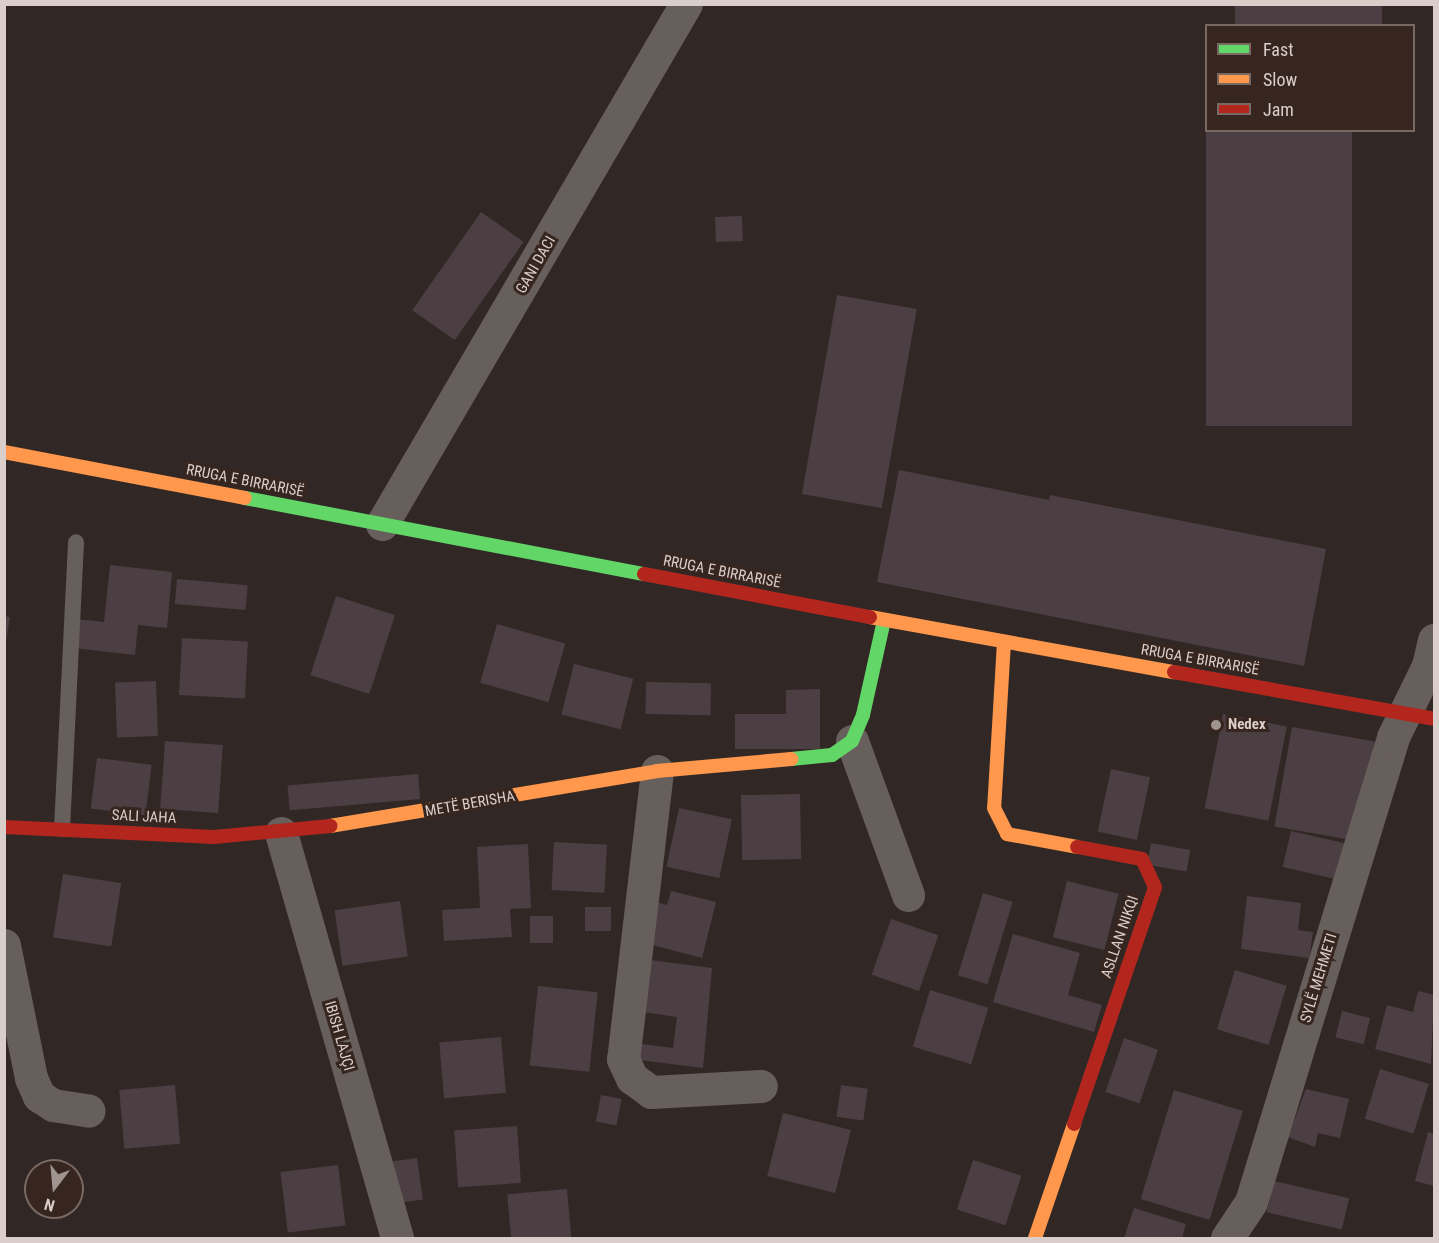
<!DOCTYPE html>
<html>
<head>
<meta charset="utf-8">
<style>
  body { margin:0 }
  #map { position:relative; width:1439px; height:1243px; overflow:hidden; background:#312825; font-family:"Roboto Condensed",sans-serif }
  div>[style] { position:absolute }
  .building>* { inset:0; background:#4b3f43; transform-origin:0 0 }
  .lane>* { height:16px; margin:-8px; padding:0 8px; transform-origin:8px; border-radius:8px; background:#675f5b }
  .street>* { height:33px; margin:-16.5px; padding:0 16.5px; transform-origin:16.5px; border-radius:16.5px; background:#675f5b }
  .fast>* { height:14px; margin:-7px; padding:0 7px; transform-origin:7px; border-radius:7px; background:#63d668 }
  .slow>* { height:14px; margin:-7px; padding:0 7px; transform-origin:7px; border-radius:7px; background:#ff974d }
  .jam>* { height:14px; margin:-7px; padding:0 7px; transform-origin:7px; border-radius:7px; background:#b3261e }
  .dots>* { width:16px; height:16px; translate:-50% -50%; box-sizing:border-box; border:3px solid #37261f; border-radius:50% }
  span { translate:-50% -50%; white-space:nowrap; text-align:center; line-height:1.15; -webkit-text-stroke:6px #37261f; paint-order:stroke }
  .street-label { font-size:15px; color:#daceca }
  .poi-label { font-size:15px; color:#daceca; font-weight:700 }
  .left { translate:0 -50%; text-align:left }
  .frame { position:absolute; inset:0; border:6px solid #daceca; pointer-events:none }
  .legend { position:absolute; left:1205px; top:24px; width:210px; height:108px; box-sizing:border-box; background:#37261f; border:2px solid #786963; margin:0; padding:8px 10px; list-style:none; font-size:18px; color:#daceca }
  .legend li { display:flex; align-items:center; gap:12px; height:30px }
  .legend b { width:30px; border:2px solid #786963 }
  .north { position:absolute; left:24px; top:1159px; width:60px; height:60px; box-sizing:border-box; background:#37261f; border:2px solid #786963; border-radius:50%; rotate:196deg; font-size:16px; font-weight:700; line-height:24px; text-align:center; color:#daceca }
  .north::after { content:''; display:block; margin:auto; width:21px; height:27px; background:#9f9490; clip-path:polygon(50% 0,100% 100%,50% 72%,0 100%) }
</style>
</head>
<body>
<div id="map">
  <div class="building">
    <div style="left:1235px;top:4px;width:147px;height:23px"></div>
    <div style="left:1206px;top:130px;width:146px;height:296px"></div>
    <div style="left:481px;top:212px;width:52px;height:120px;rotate:35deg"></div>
    <div style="left:742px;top:216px;width:25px;height:27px;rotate:88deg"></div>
    <div style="left:837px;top:295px;width:81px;height:202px;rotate:10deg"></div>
    <div style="clip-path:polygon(899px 470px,1049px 500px,1050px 495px,1326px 549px,1304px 666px,877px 582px)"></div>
    <div style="clip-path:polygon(110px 565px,172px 572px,167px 628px,138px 625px,135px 655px,73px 648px,76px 619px,104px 622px)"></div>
    <div style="left:177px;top:579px;width:71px;height:25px;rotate:5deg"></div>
    <div style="left:336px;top:596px;width:62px;height:83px;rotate:18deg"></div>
    <div style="clip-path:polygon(4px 616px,10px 617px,6px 640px,4px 640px)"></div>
    <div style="left:497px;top:624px;width:71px;height:61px;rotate:16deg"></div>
    <div style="left:182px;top:638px;width:66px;height:57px;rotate:3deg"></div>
    <div style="left:574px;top:664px;width:61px;height:52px;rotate:14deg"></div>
    <div style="left:156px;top:681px;width:55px;height:41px;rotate:88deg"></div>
    <div style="left:646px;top:682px;width:65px;height:32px;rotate:1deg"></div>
    <div style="clip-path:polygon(820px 689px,820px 749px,735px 749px,735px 714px,786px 714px,786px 690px)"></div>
    <div style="left:1223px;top:714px;width:65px;height:96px;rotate:11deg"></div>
    <div style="left:1292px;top:727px;width:84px;height:101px;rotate:10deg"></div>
    <div style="left:165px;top:741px;width:58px;height:68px;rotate:4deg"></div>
    <div style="left:97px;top:758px;width:55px;height:51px;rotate:7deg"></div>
    <div style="left:1111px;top:769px;width:40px;height:64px;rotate:12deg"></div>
    <div style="left:418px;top:774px;width:25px;height:131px;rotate:85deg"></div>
    <div style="left:800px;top:794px;width:65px;height:59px;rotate:89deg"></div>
    <div style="left:679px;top:808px;width:54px;height:60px;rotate:12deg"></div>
    <div style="left:1291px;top:831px;width:57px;height:37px;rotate:13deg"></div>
    <div style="left:554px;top:842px;width:53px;height:48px;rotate:3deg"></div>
    <div style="left:1151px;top:843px;width:40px;height:22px;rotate:10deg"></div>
    <div style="clip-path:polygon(528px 844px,531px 908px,510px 909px,512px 937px,444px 941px,442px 910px,480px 908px,477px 847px)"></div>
    <div style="left:63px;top:874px;width:59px;height:64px;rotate:9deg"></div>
    <div style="left:1067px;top:881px;width:53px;height:58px;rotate:14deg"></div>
    <div style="clip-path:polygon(671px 891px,716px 902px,702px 958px,637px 941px,648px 900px,667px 905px)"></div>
    <div style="left:983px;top:893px;width:31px;height:86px;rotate:17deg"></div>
    <div style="clip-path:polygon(1247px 896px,1301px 903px,1298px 930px,1313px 932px,1309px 958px,1241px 949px)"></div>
    <div style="left:400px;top:901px;width:56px;height:66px;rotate:82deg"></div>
    <div style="left:585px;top:907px;width:26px;height:24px"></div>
    <div style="left:530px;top:916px;width:23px;height:27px"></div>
    <div style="left:891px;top:919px;width:50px;height:59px;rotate:19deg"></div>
    <div style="clip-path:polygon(1013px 934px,1080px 953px,1068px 995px,1102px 1005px,1094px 1032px,993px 1002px)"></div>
    <div style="clip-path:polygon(650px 960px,712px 968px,703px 1068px,632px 1059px,634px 1043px,673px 1048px,677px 1017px,643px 1012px)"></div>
    <div style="left:1235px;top:970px;width:54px;height:62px;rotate:17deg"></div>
    <div style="left:538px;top:986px;width:60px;height:80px;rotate:6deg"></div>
    <div style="left:930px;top:990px;width:61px;height:59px;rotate:17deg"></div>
    <div style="clip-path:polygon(1418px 991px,1434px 995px,1431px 1064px,1375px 1049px,1387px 1005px,1413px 1012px)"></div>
    <div style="left:1342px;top:1011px;width:29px;height:27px;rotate:14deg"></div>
    <div style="left:501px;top:1037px;width:56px;height:62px;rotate:85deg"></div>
    <div style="left:1124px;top:1038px;width:36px;height:57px;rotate:19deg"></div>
    <div style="left:1380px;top:1069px;width:51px;height:52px;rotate:17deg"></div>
    <div style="left:175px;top:1085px;width:59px;height:56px;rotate:85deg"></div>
    <div style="left:841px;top:1085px;width:27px;height:32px;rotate:8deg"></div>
    <div style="clip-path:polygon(1306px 1089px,1349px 1099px,1340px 1138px,1318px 1133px,1315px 1147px,1288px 1137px)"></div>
    <div style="left:1174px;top:1090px;width:72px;height:114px;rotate:17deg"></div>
    <div style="left:601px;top:1095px;width:21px;height:27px;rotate:11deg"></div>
    <div style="left:783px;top:1113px;width:70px;height:65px;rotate:14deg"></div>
    <div style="left:517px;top:1126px;width:57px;height:63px;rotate:86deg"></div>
    <div style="clip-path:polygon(1428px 1132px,1434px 1134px,1434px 1186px,1415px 1181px)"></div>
    <div style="left:417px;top:1158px;width:42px;height:29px;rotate:82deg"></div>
    <div style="left:973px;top:1160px;width:51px;height:52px;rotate:18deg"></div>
    <div style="left:338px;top:1165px;width:61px;height:58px;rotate:83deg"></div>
    <div style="left:1274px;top:1181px;width:77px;height:32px;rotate:13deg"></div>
    <div style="left:567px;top:1189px;width:49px;height:60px;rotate:85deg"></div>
    <div style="clip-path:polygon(1134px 1208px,1186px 1224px,1182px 1238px,1124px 1238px)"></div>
  </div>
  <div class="lane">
    <div style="left:62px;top:829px;width:287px;rotate:-87.2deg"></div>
  </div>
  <div class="street">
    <div style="left:382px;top:524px;width:602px;rotate:-59.69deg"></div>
    <div style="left:852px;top:741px;width:164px;rotate:70deg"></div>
    <div style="left:657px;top:771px;width:290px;rotate:96.7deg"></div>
    <div style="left:623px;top:1059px;width:21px;rotate:65deg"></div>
    <div style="left:632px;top:1078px;width:24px;rotate:36deg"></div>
    <div style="left:651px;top:1092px;width:110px;rotate:-3.1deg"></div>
    <div style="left:281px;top:833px;width:421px;rotate:74deg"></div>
    <div style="left:4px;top:945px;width:136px;rotate:78.5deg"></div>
    <div style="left:31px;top:1078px;width:20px;rotate:66deg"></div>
    <div style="left:39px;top:1096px;width:17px;rotate:33deg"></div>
    <div style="left:53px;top:1105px;width:36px;rotate:9deg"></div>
    <div style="left:1227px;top:1238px;width:43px;rotate:-56.3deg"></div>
    <div style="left:1251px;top:1202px;width:486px;rotate:-73deg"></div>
    <div style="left:1393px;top:737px;width:79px;rotate:-63.8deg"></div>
    <div style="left:1428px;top:666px;width:27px;rotate:-77deg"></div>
  </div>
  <div class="fast">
    <div style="left:245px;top:498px;width:406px;rotate:10.8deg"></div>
    <div style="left:791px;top:759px;width:41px;rotate:-5.6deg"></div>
    <div style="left:832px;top:755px;width:24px;rotate:-35deg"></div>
    <div style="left:852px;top:741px;width:28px;rotate:-67deg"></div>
    <div style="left:863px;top:715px;width:97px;rotate:-77.5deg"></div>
  </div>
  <div class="slow">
    <div style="left:4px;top:452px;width:245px;rotate:10.8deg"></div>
    <div style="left:870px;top:617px;width:309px;rotate:10.3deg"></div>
    <div style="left:1004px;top:642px;width:166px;rotate:93.4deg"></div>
    <div style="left:994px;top:808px;width:29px;rotate:63deg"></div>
    <div style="left:1007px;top:834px;width:71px;rotate:10.5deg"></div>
    <div style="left:330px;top:826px;width:332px;rotate:-9.5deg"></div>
    <div style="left:657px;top:771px;width:135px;rotate:-5.1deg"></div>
    <div style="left:1035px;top:1238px;width:120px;rotate:-71.1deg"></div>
  </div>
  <div class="jam">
    <div style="left:644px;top:574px;width:230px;rotate:10.8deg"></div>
    <div style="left:1174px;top:672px;width:264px;rotate:10.2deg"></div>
    <div style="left:4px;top:827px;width:210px;rotate:2.7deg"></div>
    <div style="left:214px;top:837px;width:117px;rotate:-5.4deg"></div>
    <div style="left:1074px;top:1124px;width:250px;rotate:-71.1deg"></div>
    <div style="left:1155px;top:887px;width:31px;rotate:-115deg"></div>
    <div style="left:1142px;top:859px;width:66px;rotate:-169.5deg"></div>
  </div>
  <div class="dots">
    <div style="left:1216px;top:725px;background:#9f9490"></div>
  </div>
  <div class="street-label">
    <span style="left:536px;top:265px;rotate:-60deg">GANI DACI</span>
    <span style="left:245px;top:481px;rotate:11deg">RRUGA E BIRRARISË</span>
    <span style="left:722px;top:572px;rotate:11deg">RRUGA E BIRRARISË</span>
    <span style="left:1200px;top:660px;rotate:10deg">RRUGA E BIRRARISË</span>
    <span style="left:470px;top:804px;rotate:-10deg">METË BERISHA</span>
    <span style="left:144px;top:817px;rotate:3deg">SALI JAHA</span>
    <span style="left:1120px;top:937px;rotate:-71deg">ASLLAN NIKQI</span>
    <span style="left:1319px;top:978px;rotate:-73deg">SYLË MEHMETI</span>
    <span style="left:339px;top:1036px;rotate:74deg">IBISH LAJÇI</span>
  </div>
  <div class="poi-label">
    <span class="left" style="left:1228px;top:725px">Nedex</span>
  </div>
  <div class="frame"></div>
  <ul class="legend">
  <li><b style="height:8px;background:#63d668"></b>Fast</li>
  <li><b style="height:8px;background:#ff974d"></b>Slow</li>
  <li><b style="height:8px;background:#b3261e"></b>Jam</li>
  </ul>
  <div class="north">N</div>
</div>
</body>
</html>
